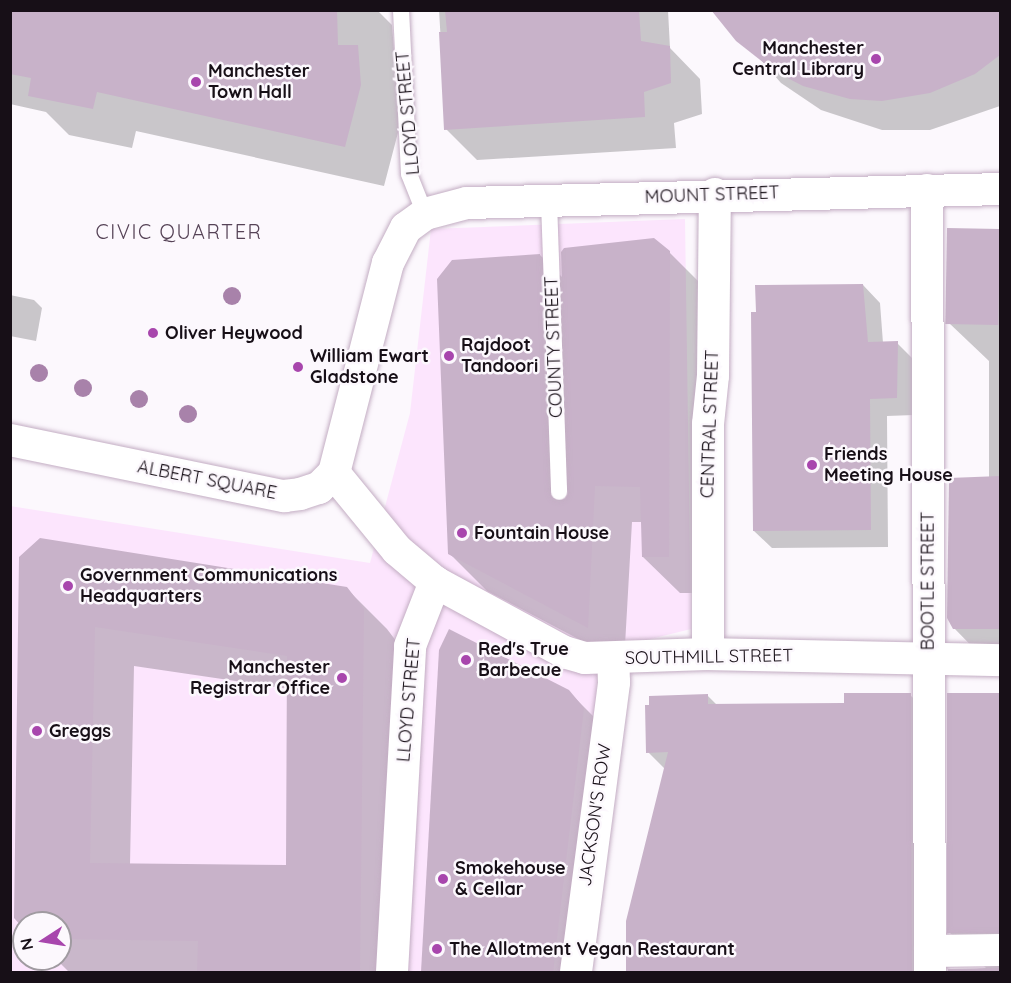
<!DOCTYPE html>
<html>
<head>
<meta charset="utf-8">
<style>
  body { margin:0 }
  #map { position:relative; width:1011px; height:983px; overflow:hidden; background:#fcf8fd; font-family:Quicksand,sans-serif }
  div>[style] { position:absolute }
  .built>* { inset:0; background:#fce5fd }
  .shadow>* { inset:0; background:#0003 }
  .building>* { inset:0; background:#c8b2c9; transform-origin:0 0 }
  .roads { filter:drop-shadow(0 0 2px #c3adc3) drop-shadow(0 0 2px #c3adc3) }
  .lane>* { height:16px; margin:-8px; padding:0 8px; transform-origin:8px; border-radius:8px; background:#fff }
  .street>* { height:32px; margin:-16px; padding:0 16px; transform-origin:16px; border-radius:16px; background:#fff }
  .trees>* { width:18px; height:18px; margin:-9px; border-radius:50%; background:#a882aa }
  .dots>* { width:16px; height:16px; translate:-50% -50%; box-sizing:border-box; border:3px solid #fcf8fd; border-radius:50% }
  span { translate:-50% -50%; white-space:nowrap; text-align:center; line-height:1.15; -webkit-text-stroke:5px #fcf8fd; paint-order:stroke }
  .poi-label { font-size:18px; color:#170f17; font-weight:700 }
  .right { translate:-100% -50%; text-align:right }
  .left { translate:0 -50%; text-align:left }
  .street-label { font-size:18px; color:#170f17 }
  .neighbourhood-label { font-size:20px; color:#564357; letter-spacing:1.5px }
  .frame { position:absolute; inset:0; border:12px solid #170f17; pointer-events:none }
  .north { position:absolute; left:12px; top:911px; width:60px; height:60px; box-sizing:border-box; background:#fcf8fd; border:2px solid #a09ba1; border-radius:50%; rotate:258deg; font-size:16px; font-weight:700; line-height:24px; text-align:center; color:#170f17 }
  .north::after { content:''; display:block; margin:auto; width:21px; height:27px; background:#a846ad; clip-path:polygon(50% 0,100% 100%,50% 72%,0 100%) }
</style>
</head>
<body>
<div id="map">
  <div class="built">
    <div style="clip-path:polygon(evenodd,685px 219px,691px 629px,598px 652px,585px 972px,11px 972px,10px 506px,370px 563px,410px 413px,431px 229px,685px 219px,24px 923px,60px 923px,60px 959px,24px 959px,24px 923px)"></div>
  </div>
  <div class="shadow">
    <div style="clip-path:polygon(10px 10px,377px 10px,392px 25px,400px 125px,384px 186px,136px 131px,132px 148px,69px 135px,46px 112px,10px 104px)"></div>
    <div style="clip-path:polygon(439px 10px,668px 10px,670px 48px,700px 79px,702px 114px,674px 123px,676px 148px,477px 160px,446px 129px)"></div>
    <div style="clip-path:polygon(717px 10px,1000px 10px,1000px 106px,930px 130px,882px 130px,821px 110px,781px 83px)"></div>
    <div style="clip-path:polygon(948px 230px,1000px 231px,1000px 666px,991px 666px,954px 628px,989px 478px,989px 361px,949px 323px)"></div>
    <div style="clip-path:polygon(669px 252px,706px 289px,705px 593px,680px 593px,643px 557px,642px 522px,632px 522px,624px 663px,487px 591px,450px 554px,540px 255px,564px 279px)"></div>
    <div style="clip-path:polygon(863px 285px,880px 303px,883px 343px,897px 343px,914px 360px,914px 415px,887px 416px,888px 547px,772px 548px,754px 531px)"></div>
    <div style="clip-path:polygon(10px 295px,34px 300px,42px 308px,36px 341px,10px 336px)"></div>
    <div style="clip-path:polygon(evenodd,20px 558px,347px 589px,387px 629px,403px 650px,400px 972px,69px 972px,56px 959px,60px 959px,60px 923px,24px 923px,24px 927px,20px 558px,134px 666px,289px 689px,287px 866px,130px 865px,134px 666px)"></div>
    <div style="clip-path:polygon(441px 650px,568px 691px,600px 723px,584px 972px,423px 972px)"></div>
    <div style="clip-path:polygon(948px 694px,1000px 694px,1000px 972px,949px 972px,986px 968px,949px 932px)"></div>
    <div style="clip-path:polygon(707px 695px,718px 706px,845px 704px,910px 695px,941px 725px,943px 972px,627px 972px,627px 921px,665px 769px,648px 752px)"></div>
  </div>
  <div class="building">
    <div style="clip-path:polygon(10px 10px,337px 10px,338px 45px,358px 45px,361px 85px,345px 147px,97px 92px,93px 109px,28px 96px,31px 78px,10px 74px)"></div>
    <div style="clip-path:polygon(445px 10px,639px 10px,641px 41px,670px 46px,671px 83px,644px 92px,645px 117px,444px 130px,439px 32px,447px 32px)"></div>
    <div style="clip-path:polygon(711px 10px,1000px 10px,1000px 55px,975px 74px,930px 93px,882px 101px,850px 99px,803px 86px,774px 71px,736px 41px)"></div>
    <div style="left:947px;top:228px;width:53px;height:96px;rotate:1deg"></div>
    <div style="clip-path:polygon(654px 238px,670px 251px,669px 557px,642px 557px,640px 487px,595px 486px,588px 628px,448px 554px,437px 279px,452px 260px,540px 254px,549px 492px,554px 501px,560px 502px,569px 492px,561px 252px,564px 248px)"></div>
    <div style="clip-path:polygon(863px 284px,868px 342px,898px 341px,897px 398px,870px 399px,871px 530px,753px 531px,751px 312px,756px 312px,755px 285px)"></div>
    <div style="clip-path:polygon(1000px 476px,1000px 629px,953px 629px,947px 618px,949px 478px)"></div>
    <div style="clip-path:polygon(evenodd,40px 538px,347px 587px,364px 609px,360px 972px,197px 972px,198px 941px,60px 939px,60px 923px,24px 923px,24px 929px,14px 918px,19px 557px,40px 538px,95px 627px,287px 656px,286px 865px,90px 863px,95px 627px)"></div>
    <div style="clip-path:polygon(449px 629px,569px 690px,584px 708px,553px 972px,421px 972px,439px 650px)"></div>
    <div style="clip-path:polygon(844px 693px,911px 693px,912px 972px,626px 972px,626px 921px,668px 752px,646px 753px,645px 705px,649px 705px,649px 696px,708px 694px,708px 704px,844px 703px)"></div>
    <div style="left:947px;top:693px;width:53px;height:240px"></div>
    <div style="clip-path:polygon(1000px 968px,1000px 972px,948px 972px,948px 969px)"></div>
  </div>
  <div class="roads">
    <div class="lane">
      <div style="left:401px;top:10px;width:164px;rotate:87.2deg"></div>
      <div style="left:409px;top:174px;width:43px;rotate:68.2deg"></div>
      <div style="left:549px;top:202px;width:290px;rotate:88deg"></div>
    </div>
    <div class="street">
      <div style="left:927px;top:190px;width:782px;rotate:89.78deg"></div>
      <div style="left:10px;top:440px;width:280px;rotate:11.6deg"></div>
      <div style="left:284px;top:496px;width:16px;rotate:-7deg"></div>
      <div style="left:300px;top:494px;width:20px;rotate:-18deg"></div>
      <div style="left:319px;top:488px;width:21px;rotate:-45deg"></div>
      <div style="left:334px;top:473px;width:217px;rotate:-75.6deg"></div>
      <div style="left:388px;top:263px;width:39px;rotate:-63deg"></div>
      <div style="left:406px;top:228px;width:24px;rotate:-36deg"></div>
      <div style="left:425px;top:214px;width:43px;rotate:-14.7deg"></div>
      <div style="left:467px;top:203px;width:533px;rotate:-1.5deg"></div>
      <div style="left:334px;top:473px;width:99px;rotate:50.7deg"></div>
      <div style="left:397px;top:550px;width:50px;rotate:40.1deg"></div>
      <div style="left:435px;top:582px;width:147px;rotate:28.5deg"></div>
      <div style="left:564px;top:652px;width:22px;rotate:16deg"></div>
      <div style="left:585px;top:658px;width:123px;rotate:-1.9deg"></div>
      <div style="left:708px;top:654px;width:292px;rotate:1.2deg"></div>
      <div style="left:708px;top:654px;width:230px;rotate:-90deg"></div>
      <div style="left:708px;top:424px;width:48px;rotate:-84.1deg"></div>
      <div style="left:713px;top:376px;width:182px;rotate:-89.4deg"></div>
      <div style="left:930px;top:951px;width:70px;rotate:-0.8deg"></div>
      <div style="left:392px;top:972px;width:326px;rotate:-86.8deg"></div>
      <div style="left:410px;top:646px;width:69px;rotate:-68.7deg"></div>
      <div style="left:576px;top:972px;width:292px;rotate:-82.5deg"></div>
      <div style="left:614px;top:682px;width:24px;rotate:-92deg"></div>
    </div>
  </div>
  <div class="trees">
    <div style="left:232px;top:296px"></div>
    <div style="left:39px;top:373px"></div>
    <div style="left:83px;top:388px"></div>
    <div style="left:139px;top:399px"></div>
    <div style="left:188px;top:414px"></div>
  </div>
  <div class="dots">
    <div style="left:876px;top:59px;background:#a846ad"></div>
    <div style="left:196px;top:82px;background:#a846ad"></div>
    <div style="left:153px;top:333px;background:#a846ad"></div>
    <div style="left:449px;top:356px;background:#a846ad"></div>
    <div style="left:298px;top:367px;background:#a846ad"></div>
    <div style="left:812px;top:465px;background:#a846ad"></div>
    <div style="left:462px;top:533px;background:#a846ad"></div>
    <div style="left:68px;top:586px;background:#a846ad"></div>
    <div style="left:466px;top:660px;background:#a846ad"></div>
    <div style="left:342px;top:678px;background:#a846ad"></div>
    <div style="left:37px;top:731px;background:#a846ad"></div>
    <div style="left:443px;top:879px;background:#a846ad"></div>
    <div style="left:437px;top:949px;background:#a846ad"></div>
  </div>
  <div class="poi-label">
    <span class="right" style="left:864px;top:59px">Manchester<br>Central Library</span>
    <span class="left" style="left:208px;top:82px">Manchester<br>Town Hall</span>
    <span class="left" style="left:165px;top:333px">Oliver Heywood</span>
    <span class="left" style="left:461px;top:356px">Rajdoot<br>Tandoori</span>
    <span class="left" style="left:310px;top:367px">William Ewart<br>Gladstone</span>
    <span class="left" style="left:824px;top:465px">Friends<br>Meeting House</span>
    <span class="left" style="left:474px;top:533px">Fountain House</span>
    <span class="left" style="left:80px;top:586px">Government Communications<br>Headquarters</span>
    <span class="left" style="left:478px;top:660px">Red's True<br>Barbecue</span>
    <span class="right" style="left:330px;top:678px">Manchester<br>Registrar Office</span>
    <span class="left" style="left:49px;top:731px">Greggs</span>
    <span class="left" style="left:455px;top:879px">Smokehouse<br>&amp; Cellar</span>
    <span class="left" style="left:449px;top:949px">The Allotment Vegan Restaurant</span>
  </div>
  <div class="street-label">
    <span style="left:408px;top:113px;rotate:-95deg">LLOYD STREET</span>
    <span style="left:712px;top:195px;rotate:-2deg">MOUNT STREET</span>
    <span style="left:554px;top:347px;rotate:-92deg">COUNTY STREET</span>
    <span style="left:710px;top:424px;rotate:-88deg">CENTRAL STREET</span>
    <span style="left:207px;top:480px;rotate:11deg">ALBERT SQUARE</span>
    <span style="left:928px;top:581px;rotate:-90deg">BOOTLE STREET</span>
    <span style="left:709px;top:657px;rotate:-1deg">SOUTHMILL STREET</span>
    <span style="left:409px;top:700px;rotate:-85deg">LLOYD STREET</span>
    <span style="left:595px;top:815px;rotate:-82deg">JACKSON'S ROW</span>
  </div>
  <div class="neighbourhood-label">
    <span style="left:179px;top:231px">CIVIC QUARTER</span>
  </div>
  <div class="frame"></div>
  <div class="north">N</div>
</div>
</body>
</html>
